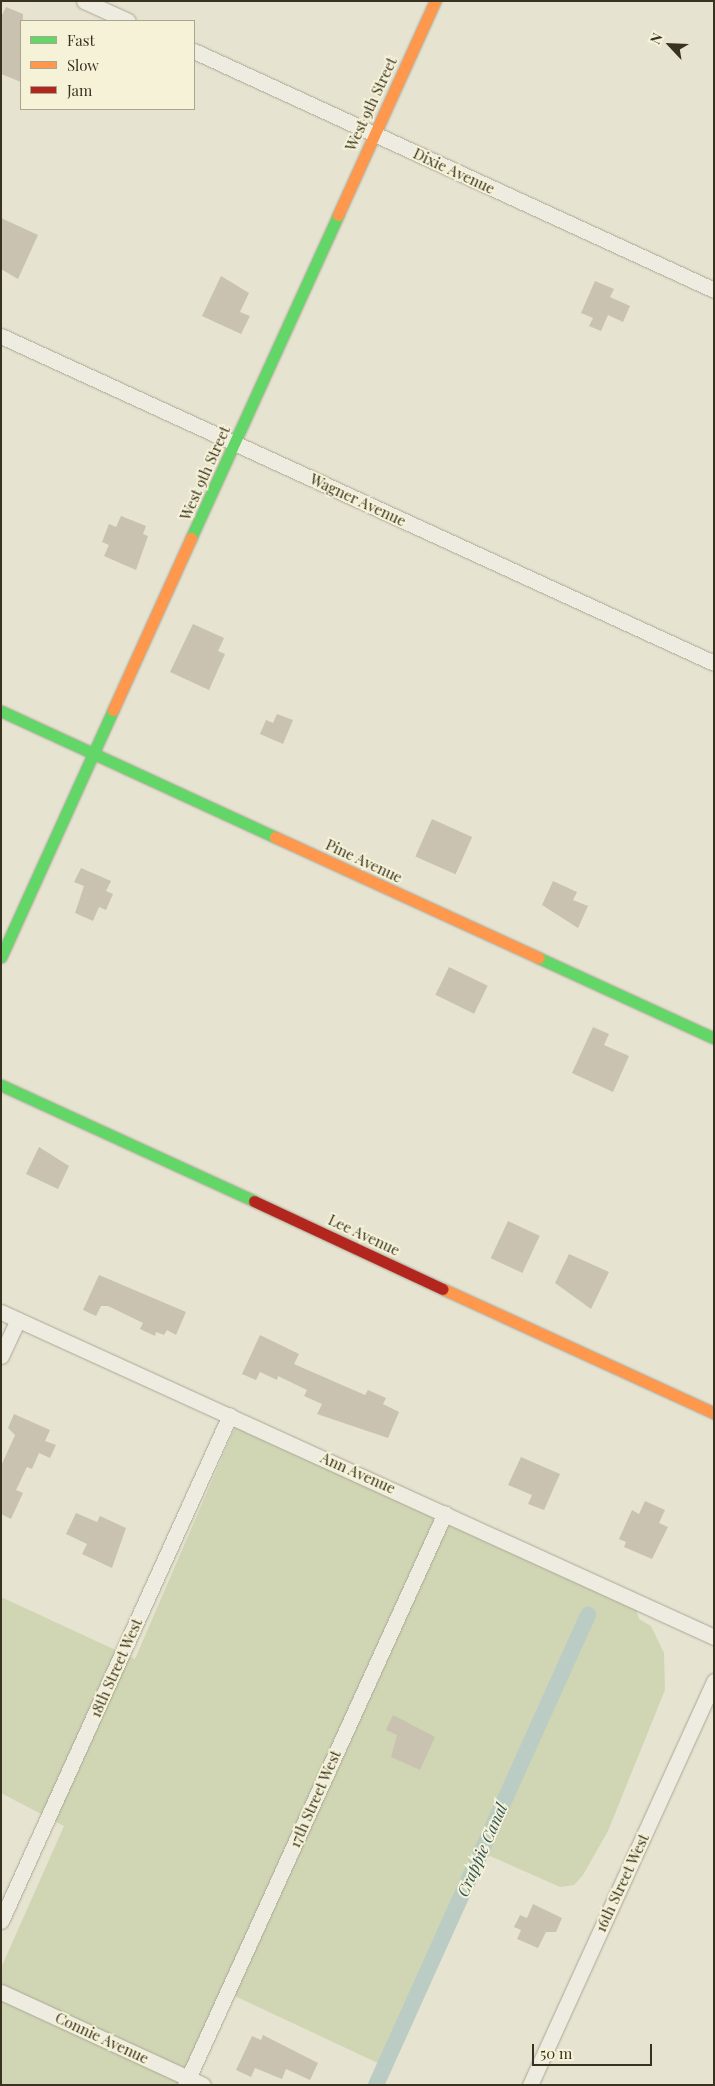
<!DOCTYPE html>
<html>
<head>
<meta charset="utf-8">
<style>
  body { margin:0 }
  #map { position:relative; width:715px; height:2086px; overflow:hidden; background:#e6e3d0; font-family:"Playfair Display",serif }
  div>[style] { position:absolute }
  .green>* { inset:0; background:#d0d6b3 }
  .canal>* { height:16px; margin:-8px; padding:0 8px; transform-origin:8px; border-radius:8px; background:#bbccc4 }
  .building>* { inset:0; background:#c9c2b1; transform-origin:0 0 }
  .roads { filter:drop-shadow(0 0 1px #aba798) drop-shadow(0 0 1px #aba798) }
  .street>* { height:15px; margin:-7.5px; padding:0 7.5px; transform-origin:7.5px; border-radius:7.5px; background:#eeece1 }
  .fast>* { height:11px; margin:-5.5px; padding:0 5.5px; transform-origin:5.5px; border-radius:5.5px; background:#63d668 }
  .slow>* { height:11px; margin:-5.5px; padding:0 5.5px; transform-origin:5.5px; border-radius:5.5px; background:#ff974d }
  .jam>* { height:11px; margin:-5.5px; padding:0 5.5px; transform-origin:5.5px; border-radius:5.5px; background:#b3261e }
  span { translate:-50% -50%; white-space:nowrap; text-align:center; line-height:1.15; -webkit-text-stroke:4px #f5f2d7; paint-order:stroke }
  .street-label { font-size:15px; color:#3a3220 }
  .water-label { font-size:16px; color:#305559; font-style:italic }
  .frame { position:absolute; inset:0; border:2px solid #3a3220; pointer-events:none }
  .legend { position:absolute; left:20px; top:20px; width:175px; height:90px; box-sizing:border-box; background:#f5f2d7; border:1px solid #aaa58e; margin:0; padding:6px 9px; list-style:none; font-size:15px; color:#3a3220 }
  .legend li { display:flex; align-items:center; gap:10px; height:25px }
  .legend b { width:25px; border:1px solid #aaa58e }
  .north { position:absolute; left:645px; top:20px; width:50px; height:50px; -webkit-text-stroke:4px #f5f2d7; paint-order:stroke; rotate:295deg; font-size:14px; font-weight:700; line-height:20px; text-align:center; color:#3a3220 }
  .north::after { content:''; display:block; margin:auto; width:18px; height:22px; background:#3a3220; clip-path:polygon(50% 0,100% 100%,50% 72%,0 100%) }
  .scale { position:absolute; left:532px; top:2044px; width:120px; height:22px; box-sizing:border-box; border:2px solid #3a3220; border-top:0; padding-left:6px; font-size:15px; line-height:18px; white-space:nowrap; color:#3a3220; -webkit-text-stroke:4px #f5f2d7; paint-order:stroke }
</style>
</head>
<body>
<div id="map">
  <div class="green">
    <div style="clip-path:polygon(238px 1420px,634px 1601px,639px 1619px,651px 1626px,664px 1653px,665px 1690px,608px 1831px,583px 1875px,574px 1885px,560px 1887px,490px 1856px,482px 1861px,380px 2064px,222px 1990px,179px 2085px,1px 2085px,1px 1968px,64px 1826px,1px 1793px,1px 1597px,135px 1659px)"></div>
  </div>
  <div class="canal">
    <div style="left:376px;top:2085px;width:516px;rotate:-65.72deg"></div>
  </div>
  <div class="building">
    <div style="clip-path:polygon(6px 7px,23px 14px,21px 82px,1px 74px,1px 17px)"></div>
    <div style="clip-path:polygon(1px 218px,38px 235px,18px 279px,1px 269px)"></div>
    <div style="clip-path:polygon(221px 276px,249px 293px,240px 312px,250px 316px,241px 334px,202px 316px)"></div>
    <div style="clip-path:polygon(595px 281px,614px 289px,610px 297px,630px 306px,623px 322px,608px 315px,601px 331px,589px 326px,593px 318px,581px 313px)"></div>
    <div style="clip-path:polygon(121px 516px,146px 526px,143px 534px,148px 536px,136px 570px,104px 556px,109px 545px,102px 542px,109px 524px,116px 527px)"></div>
    <div style="clip-path:polygon(193px 624px,224px 638px,218px 651px,225px 654px,209px 690px,170px 672px)"></div>
    <div style="clip-path:polygon(277px 714px,293px 720px,283px 744px,260px 734px,266px 720px,273px 723px)"></div>
    <div style="left:432px;top:819px;width:44px;height:41px;rotate:24deg"></div>
    <div style="clip-path:polygon(81px 868px,111px 881px,106px 891px,113px 894px,106px 910px,99px 907px,93px 921px,75px 913px,84px 886px,74px 882px)"></div>
    <div style="clip-path:polygon(553px 881px,577px 892px,573px 900px,588px 906px,578px 928px,542px 905px)"></div>
    <div style="left:449px;top:967px;width:43px;height:31px;rotate:26deg"></div>
    <div style="clip-path:polygon(593px 1027px,609px 1034px,604px 1045px,629px 1056px,613px 1092px,572px 1073px)"></div>
    <div style="clip-path:polygon(39px 1147px,69px 1166px,58px 1189px,26px 1174px)"></div>
    <div style="left:508px;top:1221px;width:35px;height:41px;rotate:25deg"></div>
    <div style="clip-path:polygon(569px 1254px,609px 1272px,591px 1309px,555px 1283px)"></div>
    <div style="clip-path:polygon(99px 1275px,186px 1312px,176px 1335px,167px 1330px,164px 1335px,156px 1332px,155px 1336px,140px 1329px,143px 1323px,108px 1306px,101px 1306px,96px 1316px,83px 1310px)"></div>
    <div style="clip-path:polygon(260px 1335px,299px 1354px,294px 1364px,365px 1395px,368px 1390px,386px 1398px,383px 1404px,399px 1412px,388px 1438px,317px 1414px,322px 1404px,304px 1396px,307px 1390px,278px 1376px,277px 1380px,260px 1372px,256px 1380px,242px 1374px)"></div>
    <div style="clip-path:polygon(14px 1414px,50px 1430px,45px 1441px,56px 1445px,50px 1458px,39px 1453px,32px 1469px,27px 1467px,16px 1490px,23px 1493px,11px 1519px,1px 1514px,1px 1466px,15px 1435px,8px 1428px)"></div>
    <div style="clip-path:polygon(521px 1457px,560px 1474px,544px 1510px,528px 1504px,532px 1495px,508px 1485px)"></div>
    <div style="clip-path:polygon(645px 1501px,665px 1510px,659px 1523px,668px 1527px,652px 1559px,624px 1547px,626px 1542px,619px 1539px,632px 1510px,639px 1514px)"></div>
    <div style="clip-path:polygon(76px 1513px,97px 1522px,100px 1516px,126px 1528px,112px 1568px,82px 1554px,87px 1544px,66px 1534px)"></div>
    <div style="clip-path:polygon(393px 1715px,435px 1737px,420px 1770px,391px 1757px,397px 1735px,386px 1730px)"></div>
    <div style="clip-path:polygon(533px 1904px,562px 1918px,556px 1932px,546px 1932px,538px 1948px,517px 1939px,521px 1930px,514px 1927px,520px 1915px,527px 1918px)"></div>
    <div style="clip-path:polygon(263px 2035px,318px 2063px,310px 2080px,286px 2069px,282px 2079px,255px 2068px,251px 2077px,236px 2070px,252px 2036px,261px 2040px)"></div>
  </div>
  <div class="roads">
    <div class="street">
      <div style="left:84px;top:1px;width:48px;rotate:24.4deg"></div>
      <div style="left:194px;top:51px;width:572px;rotate:24.68deg"></div>
      <div style="left:1px;top:336px;width:784px;rotate:24.64deg"></div>
      <div style="left:1px;top:1312px;width:784px;rotate:24.5deg"></div>
      <div style="left:1px;top:1356px;width:40px;rotate:-65deg"></div>
      <div style="left:1px;top:1921px;width:555px;rotate:-65.65deg"></div>
      <div style="left:1px;top:1992px;width:222px;rotate:24.7deg"></div>
      <div style="left:185px;top:2085px;width:628px;rotate:-65.56deg"></div>
      <div style="left:530px;top:2085px;width:444px;rotate:-65.5deg"></div>
    </div>
    <div class="fast">
      <div style="left:191px;top:538px;width:355px;rotate:-65.5deg"></div>
      <div style="left:1px;top:711px;width:302px;rotate:24.7deg"></div>
      <div style="left:1px;top:957px;width:271px;rotate:-65.6deg"></div>
      <div style="left:539px;top:958px;width:192px;rotate:24.6deg"></div>
      <div style="left:1px;top:1085px;width:278px;rotate:24.6deg"></div>
    </div>
    <div class="slow">
      <div style="left:338px;top:215px;width:235px;rotate:-65.6deg"></div>
      <div style="left:113px;top:710px;width:189px;rotate:-65.6deg"></div>
      <div style="left:275px;top:837px;width:290px;rotate:24.6deg"></div>
      <div style="left:443px;top:1289px;width:298px;rotate:24.6deg"></div>
    </div>
    <div class="jam">
      <div style="left:254px;top:1201px;width:208px;rotate:25deg"></div>
    </div>
  </div>
  <div class="street-label">
    <span style="left:371px;top:104px;rotate:-65deg">West 9th Street</span>
    <span style="left:454px;top:171px;rotate:25deg">Dixie Avenue</span>
    <span style="left:205px;top:473px;rotate:-66deg">West 9th Street</span>
    <span style="left:358px;top:500px;rotate:25deg">Wagner Avenue</span>
    <span style="left:364px;top:861px;rotate:25deg">Pine Avenue</span>
    <span style="left:364px;top:1235px;rotate:25deg">Lee Avenue</span>
    <span style="left:358px;top:1473px;rotate:24deg">Ann Avenue</span>
    <span style="left:116px;top:1668px;rotate:-66deg">18th Street West</span>
    <span style="left:315px;top:1799px;rotate:-66deg">17th Street West</span>
    <span style="left:622px;top:1883px;rotate:-65deg">16th Street West</span>
    <span style="left:102px;top:2038px;rotate:25deg">Connie Avenue</span>
  </div>
  <div class="water-label">
    <span style="left:482px;top:1850px;rotate:-66deg">Crappie Canal</span>
  </div>
  <div class="frame"></div>
  <ul class="legend">
  <li><b style="height:6px;background:#63d668"></b>Fast</li>
  <li><b style="height:6px;background:#ff974d"></b>Slow</li>
  <li><b style="height:6px;background:#b3261e"></b>Jam</li>
  </ul>
  <div class="north">N</div>
  <div class="scale">50 m</div>
</div>
</body>
</html>
